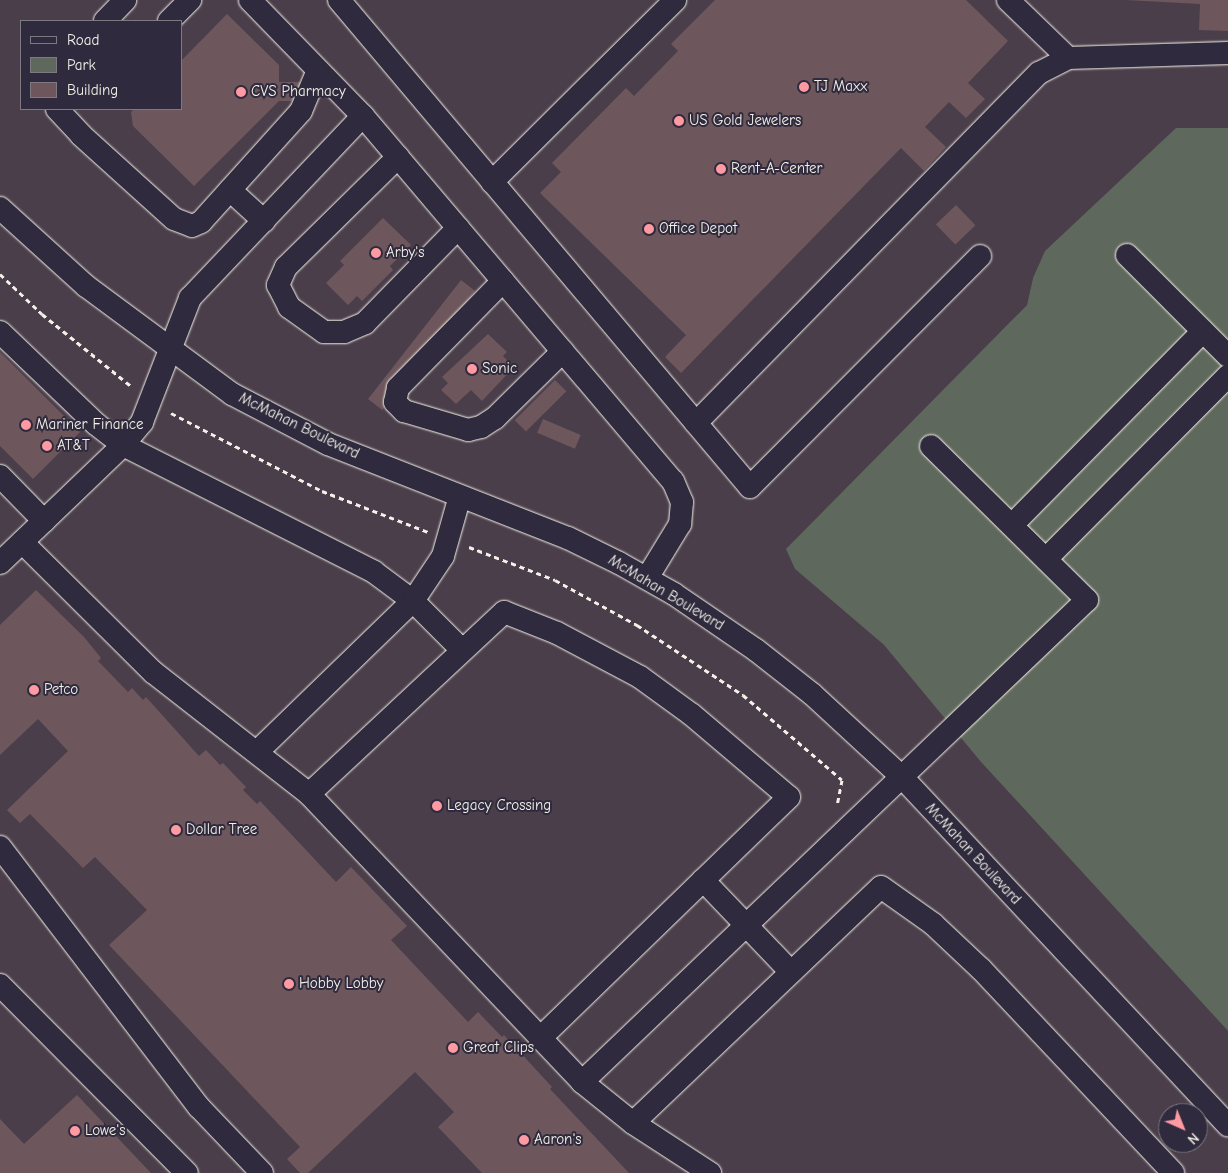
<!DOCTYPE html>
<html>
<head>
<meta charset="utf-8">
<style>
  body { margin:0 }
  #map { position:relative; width:1228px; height:1173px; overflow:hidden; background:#3b3343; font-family:"Comic Neue",sans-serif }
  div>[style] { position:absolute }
  .built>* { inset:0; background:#4a3e4a }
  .green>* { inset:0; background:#5f685c }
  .building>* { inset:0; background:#6d575c; transform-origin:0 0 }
  .path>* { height:3px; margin-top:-1.5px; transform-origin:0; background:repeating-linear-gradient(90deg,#f4f1e8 0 5px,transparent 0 9px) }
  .roads { filter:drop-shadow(0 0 1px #f4f1e8) drop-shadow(0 0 1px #f4f1e8) }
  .minor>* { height:22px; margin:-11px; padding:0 11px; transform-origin:11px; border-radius:11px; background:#2f2a3d }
  .dots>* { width:14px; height:14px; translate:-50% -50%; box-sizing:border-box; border:2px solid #2f2a3d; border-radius:50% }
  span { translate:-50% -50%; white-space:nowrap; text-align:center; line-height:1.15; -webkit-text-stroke:4px #2f2a3d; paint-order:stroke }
  .poi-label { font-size:15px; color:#f4f1e8 }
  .left { translate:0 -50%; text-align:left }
  .street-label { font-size:15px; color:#f4f1e8 }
  .legend { position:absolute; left:20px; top:20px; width:162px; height:90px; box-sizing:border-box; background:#2f2a3d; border:1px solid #7e7a81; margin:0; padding:6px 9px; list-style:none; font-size:15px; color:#f4f1e8 }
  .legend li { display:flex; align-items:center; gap:10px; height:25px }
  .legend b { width:25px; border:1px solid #7e7a81 }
  .north { position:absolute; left:1158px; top:1103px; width:50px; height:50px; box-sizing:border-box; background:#2f2a3d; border:1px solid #7e7a81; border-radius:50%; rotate:136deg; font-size:14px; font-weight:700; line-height:20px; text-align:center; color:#f4f1e8 }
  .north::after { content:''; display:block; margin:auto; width:18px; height:22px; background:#ff9aa2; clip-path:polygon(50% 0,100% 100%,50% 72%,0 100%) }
</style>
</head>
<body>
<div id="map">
  <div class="built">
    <div style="clip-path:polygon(evenodd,0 0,1228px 0,1228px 128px,1176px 128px,1033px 278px,1027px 305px,787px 549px,795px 569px,884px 645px,981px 762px,1228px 1031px,1228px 1173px,0 1173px,0 0,21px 21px,181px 21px,181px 109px,21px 109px,21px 21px,0 0,1168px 1113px,1198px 1113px,1198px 1143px,1168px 1143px,1168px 1113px)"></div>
  </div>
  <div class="green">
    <div style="clip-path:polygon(1176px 128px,1228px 128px,1228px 1031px,981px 762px,884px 645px,795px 569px,786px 549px,1027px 305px,1033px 278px,1045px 251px)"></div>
  </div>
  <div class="building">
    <div style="clip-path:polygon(715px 0,966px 0,1008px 41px,968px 83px,985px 99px,966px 118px,949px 102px,925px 127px,946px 147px,924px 171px,901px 148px,681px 373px,665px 357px,686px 335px,540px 193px,561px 172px,552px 163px,626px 88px,634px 96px,678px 51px,671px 44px)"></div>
    <div style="clip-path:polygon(1125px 0,1228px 0,1228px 31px,1199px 30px,1200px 4px)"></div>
    <div style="clip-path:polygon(227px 14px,279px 65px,279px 82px,300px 82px,301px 101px,279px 101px,194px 186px,133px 126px,131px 112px,134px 109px,181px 109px,181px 61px)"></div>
    <div style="left:956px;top:205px;width:28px;height:28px;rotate:46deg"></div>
    <div style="clip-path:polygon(383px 218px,411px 245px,390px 266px,393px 270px,362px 301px,357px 296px,348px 305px,326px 283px,344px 265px,340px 261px)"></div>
    <div style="left:461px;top:280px;width:18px;height:151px;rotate:38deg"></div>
    <div style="clip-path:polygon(488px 334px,507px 352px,503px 356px,514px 367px,482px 401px,471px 390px,456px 404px,441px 390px,448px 383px,442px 377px)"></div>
    <div style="clip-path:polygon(0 352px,80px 432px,33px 479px,0 446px)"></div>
    <div style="left:555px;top:380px;width:16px;height:57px;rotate:45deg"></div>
    <div style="left:543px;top:419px;width:41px;height:15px;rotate:23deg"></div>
    <div style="clip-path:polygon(36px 590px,84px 637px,101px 658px,98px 661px,128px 692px,132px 688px,143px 700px,146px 697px,199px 756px,206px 750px,220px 765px,223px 763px,246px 787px,243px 790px,257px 804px,260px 801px,336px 882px,351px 867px,407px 926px,391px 940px,468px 1022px,478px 1012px,502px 1037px,504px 1035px,552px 1087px,550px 1089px,629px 1173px,482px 1173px,438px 1127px,454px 1112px,415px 1072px,308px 1173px,300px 1173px,287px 1159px,300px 1147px,109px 945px,147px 910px,95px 857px,83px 868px,30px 814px,20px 823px,7px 810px,68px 751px,38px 719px,0 755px,0 625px)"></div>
    <div style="clip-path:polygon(77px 1095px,151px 1173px,0 1173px,0 1119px,24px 1144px)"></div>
  </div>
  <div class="path">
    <div style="left:0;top:274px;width:58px;rotate:43.6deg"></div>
    <div style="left:42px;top:314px;width:116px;rotate:39deg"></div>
    <div style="left:171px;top:413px;width:170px;rotate:27.3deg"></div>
    <div style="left:322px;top:491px;width:114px;rotate:21.1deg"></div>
    <div style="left:469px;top:547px;width:92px;rotate:21deg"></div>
    <div style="left:555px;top:580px;width:94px;rotate:28.8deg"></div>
    <div style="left:637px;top:625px;width:127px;rotate:33.4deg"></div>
    <div style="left:743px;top:695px;width:130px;rotate:40.6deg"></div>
    <div style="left:842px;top:780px;width:25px;rotate:101deg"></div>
  </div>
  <div class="roads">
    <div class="minor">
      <div style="left:250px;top:0;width:162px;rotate:45.8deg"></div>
      <div style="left:363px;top:116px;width:479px;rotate:49.7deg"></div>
      <div style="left:673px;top:481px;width:23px;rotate:67deg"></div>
      <div style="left:682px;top:502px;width:22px;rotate:95deg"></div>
      <div style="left:680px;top:524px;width:63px;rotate:121.4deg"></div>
      <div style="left:339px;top:0;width:637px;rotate:49.84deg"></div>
      <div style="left:750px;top:487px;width:326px;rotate:-45.1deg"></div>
      <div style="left:1008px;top:0;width:83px;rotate:44deg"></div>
      <div style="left:105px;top:21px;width:29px;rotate:-46deg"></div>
      <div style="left:169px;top:21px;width:30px;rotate:-45deg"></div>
      <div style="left:57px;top:109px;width:35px;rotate:47deg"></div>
      <div style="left:81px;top:135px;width:125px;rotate:42.1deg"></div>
      <div style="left:174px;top:219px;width:19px;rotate:21deg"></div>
      <div style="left:192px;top:226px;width:10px;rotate:-24deg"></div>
      <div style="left:201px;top:222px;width:149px;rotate:-48deg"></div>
      <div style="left:301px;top:111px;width:44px;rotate:-67.5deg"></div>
      <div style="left:398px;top:157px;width:157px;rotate:135.5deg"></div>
      <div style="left:286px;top:267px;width:20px;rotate:114deg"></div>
      <div style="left:278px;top:285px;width:25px;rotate:63deg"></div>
      <div style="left:289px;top:307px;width:43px;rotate:35.5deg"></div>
      <div style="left:324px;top:332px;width:20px"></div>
      <div style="left:344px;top:332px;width:23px;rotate:-23deg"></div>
      <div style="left:365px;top:323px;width:133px;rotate:-45.6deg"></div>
      <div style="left:492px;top:182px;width:258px;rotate:-44.8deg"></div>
      <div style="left:230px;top:190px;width:46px;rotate:42.4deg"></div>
      <div style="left:0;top:208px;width:116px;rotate:42.2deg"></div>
      <div style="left:86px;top:286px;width:182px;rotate:36.5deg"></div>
      <div style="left:232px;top:394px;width:108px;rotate:27.5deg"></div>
      <div style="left:328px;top:444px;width:258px;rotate:21.4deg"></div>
      <div style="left:568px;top:538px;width:57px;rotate:26.1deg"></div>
      <div style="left:619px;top:563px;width:63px;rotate:29.4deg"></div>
      <div style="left:674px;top:594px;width:99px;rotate:34.3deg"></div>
      <div style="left:756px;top:650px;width:71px;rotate:38.2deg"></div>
      <div style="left:812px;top:694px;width:122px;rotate:42.7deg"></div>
      <div style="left:902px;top:777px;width:477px;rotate:46.9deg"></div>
      <div style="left:1127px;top:255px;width:143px;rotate:45deg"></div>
      <div style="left:503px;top:281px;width:150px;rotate:134.5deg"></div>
      <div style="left:398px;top:388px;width:14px;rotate:102deg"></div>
      <div style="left:395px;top:402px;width:13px;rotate:45deg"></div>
      <div style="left:404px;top:411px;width:67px;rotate:16.5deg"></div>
      <div style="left:468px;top:430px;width:13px;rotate:-13deg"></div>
      <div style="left:481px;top:427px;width:17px;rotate:-33deg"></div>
      <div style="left:495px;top:418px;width:95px;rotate:-44.6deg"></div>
      <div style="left:0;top:332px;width:133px;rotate:43.8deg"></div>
      <div style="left:96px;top:424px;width:34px;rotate:38deg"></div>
      <div style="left:123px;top:445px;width:281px;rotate:26.8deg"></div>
      <div style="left:374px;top:572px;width:49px;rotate:36.6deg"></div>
      <div style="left:413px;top:601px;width:69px;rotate:45deg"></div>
      <div style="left:696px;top:423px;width:490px;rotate:-45.6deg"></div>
      <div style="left:1039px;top:73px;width:33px;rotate:-27deg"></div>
      <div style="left:1068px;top:58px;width:160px;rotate:-1.8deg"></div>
      <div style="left:0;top:476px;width:63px;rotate:45.6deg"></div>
      <div style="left:1012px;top:525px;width:272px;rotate:-45.4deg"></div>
      <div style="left:22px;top:542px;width:185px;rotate:44.8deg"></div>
      <div style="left:153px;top:672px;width:198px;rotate:38deg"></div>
      <div style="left:309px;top:794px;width:397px;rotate:46.5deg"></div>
      <div style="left:582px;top:1082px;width:65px;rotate:38.8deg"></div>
      <div style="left:633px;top:1123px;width:92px;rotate:33deg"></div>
      <div style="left:1046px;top:559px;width:258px;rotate:-45.2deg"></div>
      <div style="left:0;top:563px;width:170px;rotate:-43.8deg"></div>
      <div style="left:123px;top:445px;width:30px;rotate:-50deg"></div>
      <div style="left:142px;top:422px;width:133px;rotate:-68.8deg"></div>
      <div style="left:190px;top:298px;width:251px;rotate:-46.5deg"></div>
      <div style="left:258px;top:751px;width:216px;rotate:-44.1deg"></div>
      <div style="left:413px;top:601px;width:54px;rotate:-56.3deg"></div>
      <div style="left:443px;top:556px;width:62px;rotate:-74.2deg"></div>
      <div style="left:309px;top:794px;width:267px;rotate:-43deg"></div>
      <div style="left:504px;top:612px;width:57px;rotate:21.6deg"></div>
      <div style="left:557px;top:633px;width:94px;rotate:27.9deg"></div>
      <div style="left:640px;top:677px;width:63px;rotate:36deg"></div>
      <div style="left:691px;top:714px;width:128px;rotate:40.3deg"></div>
      <div style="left:789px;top:797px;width:347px;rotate:135.9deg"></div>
      <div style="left:0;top:847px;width:327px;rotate:52.6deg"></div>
      <div style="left:199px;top:1107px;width:91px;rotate:46.3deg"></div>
      <div style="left:703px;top:880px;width:127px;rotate:46.3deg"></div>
      <div style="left:0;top:985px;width:265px;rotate:45.2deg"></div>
      <div style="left:582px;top:1082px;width:698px;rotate:-43.67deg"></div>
      <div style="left:1087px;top:600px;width:219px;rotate:-135.4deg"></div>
      <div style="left:633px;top:1123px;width:342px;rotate:-43.6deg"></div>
      <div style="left:881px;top:887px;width:64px;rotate:35.4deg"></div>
      <div style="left:933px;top:924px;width:66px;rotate:43.2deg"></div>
      <div style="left:981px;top:969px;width:280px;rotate:46.7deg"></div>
    </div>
  </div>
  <div class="dots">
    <div style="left:804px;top:87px;background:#ff9aa2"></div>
    <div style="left:241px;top:92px;background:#ff9aa2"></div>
    <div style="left:679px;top:121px;background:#ff9aa2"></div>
    <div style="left:721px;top:169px;background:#ff9aa2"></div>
    <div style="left:649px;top:229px;background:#ff9aa2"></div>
    <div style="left:376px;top:253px;background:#ff9aa2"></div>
    <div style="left:472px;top:369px;background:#ff9aa2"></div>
    <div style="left:26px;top:425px;background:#ff9aa2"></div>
    <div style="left:47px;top:446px;background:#ff9aa2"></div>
    <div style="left:34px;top:690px;background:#ff9aa2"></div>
    <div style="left:437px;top:806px;background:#ff9aa2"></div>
    <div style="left:176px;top:830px;background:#ff9aa2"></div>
    <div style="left:289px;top:984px;background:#ff9aa2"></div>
    <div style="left:453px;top:1048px;background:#ff9aa2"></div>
    <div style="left:75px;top:1131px;background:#ff9aa2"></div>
    <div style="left:524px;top:1140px;background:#ff9aa2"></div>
  </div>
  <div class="poi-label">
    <span class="left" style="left:814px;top:87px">TJ Maxx</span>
    <span class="left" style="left:251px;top:92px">CVS Pharmacy</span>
    <span class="left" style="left:689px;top:121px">US Gold Jewelers</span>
    <span class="left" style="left:731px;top:169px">Rent-A-Center</span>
    <span class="left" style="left:659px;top:229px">Office Depot</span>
    <span class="left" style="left:386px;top:253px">Arby's</span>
    <span class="left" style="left:482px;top:369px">Sonic</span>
    <span class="left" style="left:36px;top:425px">Mariner Finance</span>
    <span class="left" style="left:57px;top:446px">AT&amp;T</span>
    <span class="left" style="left:44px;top:690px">Petco</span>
    <span class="left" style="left:447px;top:806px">Legacy Crossing</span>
    <span class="left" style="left:186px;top:830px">Dollar Tree</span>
    <span class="left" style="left:299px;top:984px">Hobby Lobby</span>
    <span class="left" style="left:463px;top:1048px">Great Clips</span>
    <span class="left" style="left:85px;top:1131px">Lowe's</span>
    <span class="left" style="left:534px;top:1140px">Aaron's</span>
  </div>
  <div class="street-label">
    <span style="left:299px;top:426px;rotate:26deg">McMahan Boulevard</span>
    <span style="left:666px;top:593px;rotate:31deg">McMahan Boulevard</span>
    <span style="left:973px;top:854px;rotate:47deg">McMahan Boulevard</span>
  </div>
  <ul class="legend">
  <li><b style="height:6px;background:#2f2a3d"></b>Road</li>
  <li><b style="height:14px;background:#5f685c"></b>Park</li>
  <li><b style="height:14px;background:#6d575c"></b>Building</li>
  </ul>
  <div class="north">N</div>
</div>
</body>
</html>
